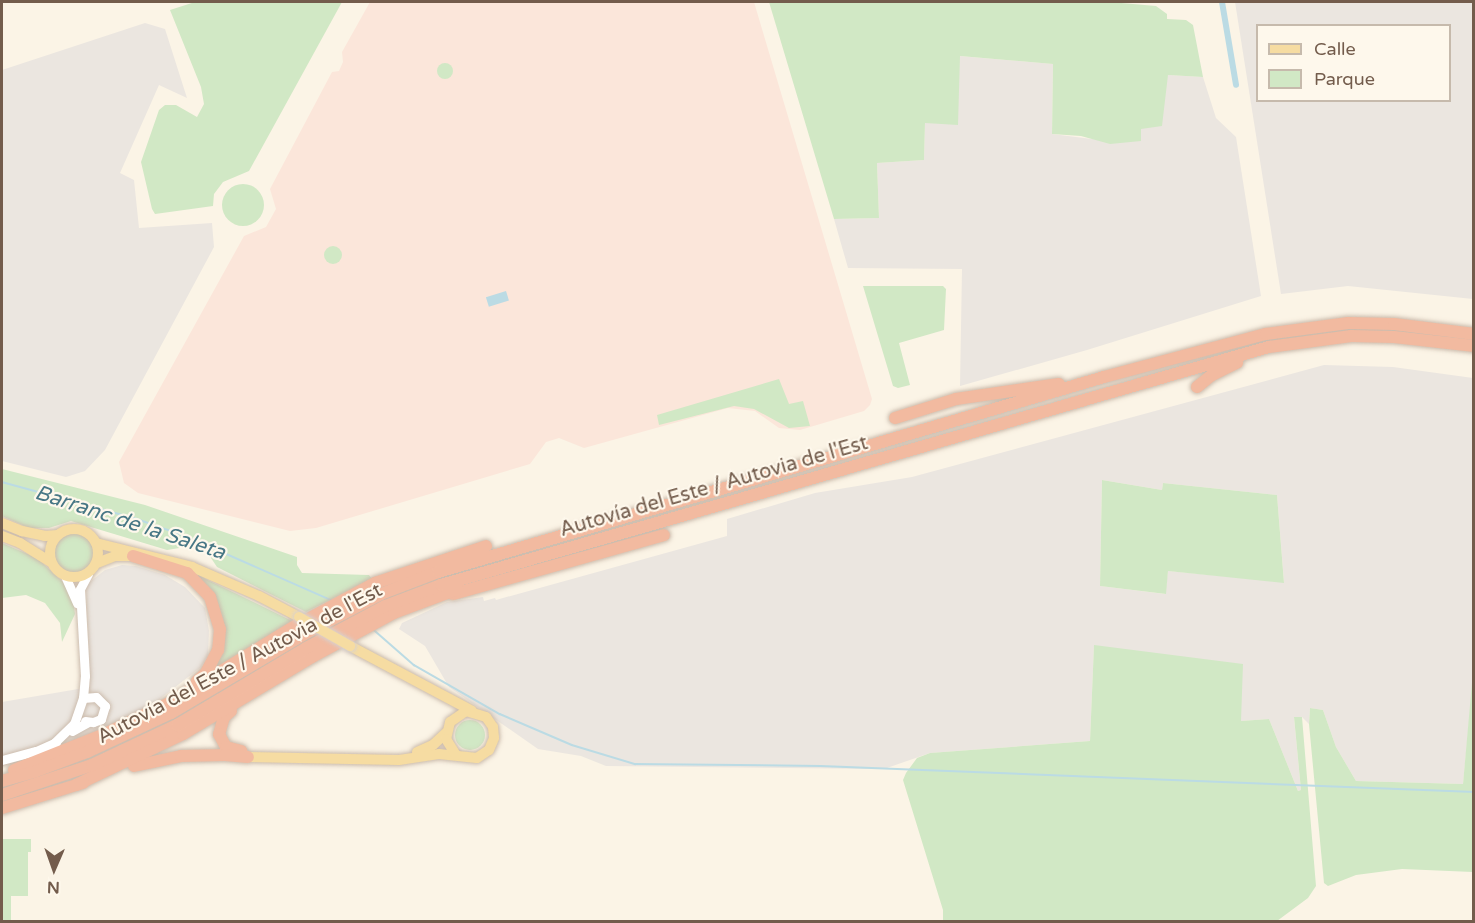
<!DOCTYPE html>
<html>
<head>
<meta charset="utf-8">
<style>
  body { margin:0 }
  #map { position:relative; width:1475px; height:923px; overflow:hidden; background:#fbf4e6; font-family:"Varela Round",sans-serif }
  div>[style] { position:absolute }
  .commercial>* { inset:0; background:#fbe6da }
  .industrial>* { inset:0; background:#ebe6e0 }
  .green>* { inset:0; background:#d1e8c5 }
  .round { border-radius:50% }
  .water>* { inset:0; background:#bbdbe4; transform-origin:0 0 }
  .stream>* { height:1.5px; margin:-0.75px; padding:0 0.75px; transform-origin:0.75px; border-radius:0.75px; background:#bbdbe4 }
  .canal>* { height:6px; margin:-3px; padding:0 3px; transform-origin:3px; border-radius:3px; background:#bbdbe4 }
  .roads { filter:drop-shadow(0 0 2px #ccbcad) drop-shadow(0 0 2px #ccbcad) }
  .minor>* { height:9px; margin:-4.5px; padding:0 4.5px; transform-origin:4.5px; border-radius:4.5px; background:#fff }
  .major>* { height:10px; margin:-5px; padding:0 5px; transform-origin:5px; border-radius:5px; background:#f6dca2 }
  .major>.ring { margin:-5px; padding:0; box-sizing:content-box; background:none; border:10px solid #f6dca2; border-radius:50% }
  .highway>* { height:12px; margin:-6px; padding:0 6px; transform-origin:6px; border-radius:6px; background:#f2baa0 }
  .bridges { filter:drop-shadow(0 0 2px #d8d1cd) drop-shadow(0 0 2px #d8d1cd) }
  .major-bridge>* { height:10px; margin:-5px; padding:0 5px; transform-origin:5px; border-radius:5px; background:#f6dca2 }
  span { translate:-50% -50%; white-space:nowrap; text-align:center; line-height:1.15; -webkit-text-stroke:4.5px #fef8ec; paint-order:stroke }
  .street-label { font-size:20px; color:#735c4c }
  .water-label { font-size:21px; color:#477785; font-style:italic }
  .frame { position:absolute; inset:0; border:3px solid #735c4c; pointer-events:none }
  .legend { position:absolute; left:1256px; top:24px; width:195px; height:78px; box-sizing:border-box; background:#fef8ec; border:2px solid #c6baac; margin:0; padding:8px 10px; list-style:none; font-size:18px; color:#735c4c }
  .legend li { display:flex; align-items:center; gap:12px; height:30px }
  .legend b { width:30px; border:2px solid #c6baac }
  .north { position:absolute; left:24px; top:839px; width:60px; height:60px; -webkit-text-stroke:4px #fef8ec; paint-order:stroke; rotate:182deg; font-size:16px; font-weight:700; line-height:24px; text-align:center; color:#735c4c }
  .north::after { content:''; display:block; margin:auto; width:21px; height:27px; background:#735c4c; clip-path:polygon(50% 0,100% 100%,50% 72%,0 100%) }
</style>
</head>
<body>
<div id="map">
  <div class="commercial">
    <div style="clip-path:polygon(370px 2px,754px 2px,872px 399px,870px 405px,864px 411px,800px 430px,779px 428px,755px 411px,728px 408px,584px 448px,559px 438px,546px 442px,530px 464px,316px 528px,290px 531px,138px 493px,124px 483px,119px 462px,244px 236px,266px 227px,276px 209px,270px 189px,332px 72px,339px 71px,343px 62px,342px 52px)"></div>
  </div>
  <div class="industrial">
    <div style="clip-path:polygon(evenodd,1235px 2px,1473px 2px,1473px 299px,1348px 286px,1281px 294px,1235px 2px,1258px 26px,1450px 26px,1450px 100px,1258px 100px,1258px 26px)"></div>
    <div style="clip-path:polygon(145px 23px,165px 29px,187px 98px,159px 85px,120px 173px,134px 180px,139px 228px,212px 223px,214px 247px,105px 450px,85px 471px,66px 477px,2px 461px,2px 70px)"></div>
    <div style="clip-path:polygon(959px 56px,1053px 64px,1052px 134px,1092px 139px,1141px 140px,1140px 129px,1168px 75px,1203px 77px,1216px 118px,1236px 137px,1261px 296px,1087px 350px,960px 386px,962px 269px,848px 268px,834px 219px,879px 218px,877px 163px,924px 160px,925px 122px)"></div>
    <div style="clip-path:polygon(evenodd,1324px 365px,1393px 367px,1473px 378px,1474px 671px,1463px 784px,1356px 781px,1336px 747px,1323px 710px,1310px 708px,1309px 724px,1302px 717px,1294px 718px,1301px 790px,1298px 791px,1269px 719px,1241px 721px,1094px 646px,1090px 741px,930px 753px,884px 769px,606px 766px,581px 756px,538px 749px,449px 687px,425px 646px,399px 629px,402px 623px,447px 602px,483px 597px,484px 601px,495px 598px,496px 600px,727px 536px,727px 519px,815px 493px,912px 477px,1324px 365px,1102px 480px,1162px 490px,1163px 483px,1277px 495px,1284px 582px,1168px 571px,1165px 594px,1100px 586px,1102px 480px)"></div>
    <div style="clip-path:polygon(122px 565px,136px 566px,165px 575px,185px 587px,205px 608px,209px 631px,208px 655px,201px 667px,152px 705px,59px 749px,2px 766px,2px 702px,90px 687px,86px 585px,105px 570px)"></div>
  </div>
  <div class="green">
    <div style="clip-path:polygon(195px 2px,342px 2px,249px 171px,223px 182px,214px 194px,213px 206px,155px 214px,152px 209px,141px 162px,159px 110px,165px 105px,176px 105px,197px 117px,204px 104px,201px 87px,170px 10px)"></div>
    <div style="clip-path:polygon(769px 2px,1110px 2px,1156px 6px,1167px 14px,1167px 19px,1186px 20px,1193px 25px,1203px 77px,1168px 75px,1162px 126px,1141px 129px,1141px 141px,1110px 144px,1081px 136px,1052px 134px,1053px 64px,960px 56px,958px 125px,925px 123px,924px 160px,877px 163px,879px 218px,834px 219px)"></div>
    <div class="round" style="left:437px;top:63px;width:16px;height:16px"></div>
    <div class="round" style="left:222px;top:184px;width:42px;height:42px"></div>
    <div class="round" style="left:324px;top:246px;width:18px;height:18px"></div>
    <div style="clip-path:polygon(863px 286px,943px 286px,946px 289px,944px 330px,899px 343px,910px 385px,898px 388px,893px 386px)"></div>
    <div style="clip-path:polygon(779px 379px,789px 404px,803px 401px,810px 426px,789px 428px,754px 409px,734px 406px,659px 425px,657px 415px)"></div>
    <div style="clip-path:polygon(2px 469px,145px 505px,297px 557px,297px 565px,302px 573px,369px 575px,372px 579px,306px 612px,217px 567px,209px 555px,192px 546px,167px 550px,71px 521px,49px 528px,29px 528px,2px 516px)"></div>
    <div style="clip-path:polygon(1102px 480px,1162px 490px,1163px 483px,1277px 495px,1284px 583px,1168px 571px,1166px 594px,1100px 586px)"></div>
    <div class="round" style="left:54px;top:533px;width:40px;height:40px"></div>
    <div style="clip-path:polygon(2px 543px,37px 558px,64px 583px,73px 599px,75px 614px,62px 642px,60px 623px,45px 603px,26px 595px,2px 598px)"></div>
    <div style="clip-path:polygon(197px 575px,239px 595px,292px 621px,211px 673px,221px 648px)"></div>
    <div style="clip-path:polygon(1094px 645px,1243px 664px,1241px 721px,1269px 719px,1298px 791px,1301px 790px,1294px 717px,1302px 717px,1316px 886px,1308px 898px,1277px 921px,943px 921px,943px 910px,903px 780px,906px 773px,917px 758px,930px 753px,1090px 741px)"></div>
    <div style="clip-path:polygon(1473px 671px,1473px 872px,1402px 869px,1356px 875px,1328px 886px,1324px 883px,1309px 724px,1310px 708px,1323px 710px,1336px 747px,1356px 781px,1463px 784px)"></div>
    <div class="round" style="left:455px;top:720px;width:30px;height:30px"></div>
    <div style="clip-path:polygon(2px 839px,31px 839px,31px 852px,28px 852px,28px 896px,11px 896px,11px 921px,2px 921px)"></div>
  </div>
  <div class="water">
    <div style="left:506px;top:291px;width:10px;height:21px;rotate:73deg"></div>
  </div>
  <div class="stream">
    <div style="left:2px;top:482px;width:140px;rotate:15.3deg"></div>
    <div style="left:137px;top:519px;width:54px;rotate:19.4deg"></div>
    <div style="left:188px;top:537px;width:158px;rotate:23.8deg"></div>
    <div style="left:373px;top:629px;width:55px;rotate:41.3deg"></div>
    <div style="left:414px;top:665px;width:99px;rotate:29.7deg"></div>
    <div style="left:500px;top:714px;width:78px;rotate:23.3deg"></div>
    <div style="left:572px;top:745px;width:66px;rotate:16.8deg"></div>
    <div style="left:635px;top:764px;width:186px;rotate:0.6deg"></div>
    <div style="left:821px;top:766px;width:654px;rotate:2.28deg"></div>
  </div>
  <div class="canal">
    <div style="left:1222px;top:2px;width:84px;rotate:80.4deg"></div>
  </div>
  <div class="roads">
    <div class="minor">
      <div style="left:65px;top:576px;width:30px;rotate:66deg"></div>
      <div style="left:83px;top:698px;width:13px;rotate:-4deg"></div>
      <div style="left:96px;top:697px;width:13px;rotate:45deg"></div>
      <div style="left:105px;top:706px;width:14px;rotate:107deg"></div>
      <div style="left:101px;top:719px;width:9px;rotate:159deg"></div>
      <div style="left:93px;top:722px;width:8px;rotate:-173deg"></div>
      <div style="left:72px;top:731px;width:18px;rotate:-29deg"></div>
      <div style="left:53px;top:744px;width:29px;rotate:-44deg"></div>
      <div style="left:74px;top:724px;width:28px;rotate:-71deg"></div>
      <div style="left:83px;top:698px;width:22px;rotate:-85deg"></div>
      <div style="left:85px;top:676px;width:87px;rotate:-93.3deg"></div>
      <div style="left:80px;top:589px;width:17px;rotate:-62deg"></div>
      <div style="left:2px;top:760px;width:35px;rotate:-15deg"></div>
      <div style="left:36px;top:751px;width:22px;rotate:-24deg"></div>
    </div>
    <div class="major">
      <div style="left:2px;top:523px;width:22px;rotate:22deg"></div>
      <div style="left:22px;top:531px;width:24px;rotate:12deg"></div>
      <div style="left:45px;top:536px;width:13px;rotate:-4deg"></div>
      <div class="ring" style="left:50px;top:529px;width:38px;height:38px"></div>
      <div style="left:2px;top:536px;width:19px;rotate:21deg"></div>
      <div style="left:20px;top:543px;width:36px;rotate:32deg"></div>
      <div style="left:96px;top:543px;width:99px;rotate:14deg"></div>
      <div style="left:192px;top:567px;width:73px;rotate:23.4deg"></div>
      <div style="left:259px;top:596px;width:45px;rotate:27.7deg"></div>
      <div style="left:97px;top:563px;width:19px;rotate:-21deg"></div>
      <div style="left:115px;top:556px;width:21px"></div>
      <div style="left:350px;top:646px;width:138px;rotate:28deg"></div>
      <div style="left:417px;top:752px;width:17px;rotate:-24deg"></div>
      <div style="left:433px;top:745px;width:18px;rotate:-43deg"></div>
      <div style="left:248px;top:757px;width:151px;rotate:1.1deg"></div>
      <div style="left:399px;top:760px;width:40px;rotate:-8.5deg"></div>
      <div style="left:439px;top:754px;width:38px;rotate:6deg"></div>
      <div style="left:477px;top:758px;width:14px;rotate:-34deg"></div>
      <div style="left:489px;top:750px;width:13px;rotate:-67deg"></div>
      <div style="left:494px;top:738px;width:11px;rotate:-95deg"></div>
      <div style="left:493px;top:727px;width:12px;rotate:-125deg"></div>
      <div style="left:486px;top:717px;width:21px;rotate:-163deg"></div>
      <div style="left:466px;top:711px;width:19px;rotate:145deg"></div>
      <div style="left:450px;top:722px;width:17px;rotate:103deg"></div>
      <div style="left:446px;top:739px;width:19px;rotate:58deg"></div>
    </div>
    <div class="highway">
      <div style="left:1197px;top:387px;width:19px;rotate:-39deg"></div>
      <div style="left:1212px;top:375px;width:28px;rotate:-26deg"></div>
      <div style="left:895px;top:418px;width:64px;rotate:-17.3deg"></div>
      <div style="left:956px;top:399px;width:104px;rotate:-8.3deg"></div>
      <div style="left:133px;top:556px;width:57px;rotate:17.5deg"></div>
      <div style="left:187px;top:573px;width:33px;rotate:46deg"></div>
      <div style="left:210px;top:597px;width:34px;rotate:73deg"></div>
      <div style="left:220px;top:629px;width:21px;rotate:95deg"></div>
      <div style="left:218px;top:650px;width:27px;rotate:118deg"></div>
      <div style="left:205px;top:674px;width:11px;rotate:139deg"></div>
      <div style="left:453px;top:594px;width:219px;rotate:-15.6deg"></div>
      <div style="left:231px;top:711px;width:9px;rotate:139deg"></div>
      <div style="left:224px;top:717px;width:18px;rotate:106deg"></div>
      <div style="left:219px;top:734px;width:15px;rotate:62deg"></div>
      <div style="left:226px;top:747px;width:16px;rotate:15deg"></div>
      <div style="left:134px;top:766px;width:48px;rotate:-12deg"></div>
      <div style="left:181px;top:756px;width:44px;rotate:-1.3deg"></div>
      <div style="left:225px;top:755px;width:23px;rotate:5deg"></div>
      <div style="left:14px;top:770px;width:98px;rotate:-21.6deg"></div>
      <div style="left:105px;top:734px;width:71px;rotate:-25.8deg"></div>
      <div style="left:169px;top:703px;width:150px;rotate:-31.4deg"></div>
      <div style="left:297px;top:625px;width:89px;rotate:-28.3deg"></div>
      <div style="left:375px;top:583px;width:117px;rotate:-18.4deg"></div>
      <div style="left:2px;top:781px;width:33px;rotate:-16deg"></div>
      <div style="left:34px;top:772px;width:57px;rotate:-20.7deg"></div>
      <div style="left:87px;top:752px;width:93px;rotate:-24.9deg"></div>
      <div style="left:171px;top:713px;width:159px;rotate:-30.6deg"></div>
      <div style="left:308px;top:632px;width:82px;rotate:-27.5deg"></div>
      <div style="left:381px;top:594px;width:61px;rotate:-21.1deg"></div>
      <div style="left:438px;top:572px;width:694px;rotate:-16.32deg"></div>
      <div style="left:1104px;top:377px;width:168px;rotate:-14.9deg"></div>
      <div style="left:1266px;top:334px;width:83px;rotate:-7.6deg"></div>
      <div style="left:1348px;top:323px;width:46px;rotate:1.2deg"></div>
      <div style="left:1394px;top:324px;width:81px;rotate:7.1deg"></div>
      <div style="left:76px;top:785px;width:119px;rotate:-25.5deg"></div>
      <div style="left:183px;top:734px;width:150px;rotate:-30.8deg"></div>
      <div style="left:312px;top:657px;width:93px;rotate:-28.2deg"></div>
      <div style="left:394px;top:613px;width:68px;rotate:-20.6deg"></div>
      <div style="left:2px;top:795px;width:95px;rotate:-18.4deg"></div>
      <div style="left:92px;top:765px;width:94px;rotate:-25.2deg"></div>
      <div style="left:177px;top:725px;width:150px;rotate:-30.8deg"></div>
      <div style="left:306px;top:648px;width:89px;rotate:-28deg"></div>
      <div style="left:385px;top:606px;width:60px;rotate:-20.6deg"></div>
      <div style="left:441px;top:585px;width:862px;rotate:-16.04deg"></div>
      <div style="left:1269px;top:347px;width:83px;rotate:-7.6deg"></div>
      <div style="left:1351px;top:336px;width:43px;rotate:1.3deg"></div>
      <div style="left:1394px;top:337px;width:81px;rotate:6.4deg"></div>
      <div style="left:2px;top:808px;width:85px;rotate:-17.2deg"></div>
    </div>
  </div>
  <div class="bridges">
    <div class="major-bridge">
      <div style="left:299px;top:617px;width:59px;rotate:29.6deg"></div>
    </div>
  </div>
  <div class="street-label">
    <span style="left:714px;top:487px;rotate:-16deg">Autovía del Este / Autovia de l'Est</span>
    <span style="left:240px;top:664px;rotate:-28deg">Autovía del Este / Autovia de l'Est</span>
  </div>
  <div class="water-label">
    <span style="left:130px;top:523px;rotate:18deg">Barranc de la Saleta</span>
  </div>
  <div class="frame"></div>
  <ul class="legend">
  <li><b style="height:8px;background:#f6dca2"></b>Calle</li>
  <li><b style="height:16px;background:#d1e8c5"></b>Parque</li>
  </ul>
  <div class="north">N</div>
</div>
</body>
</html>
